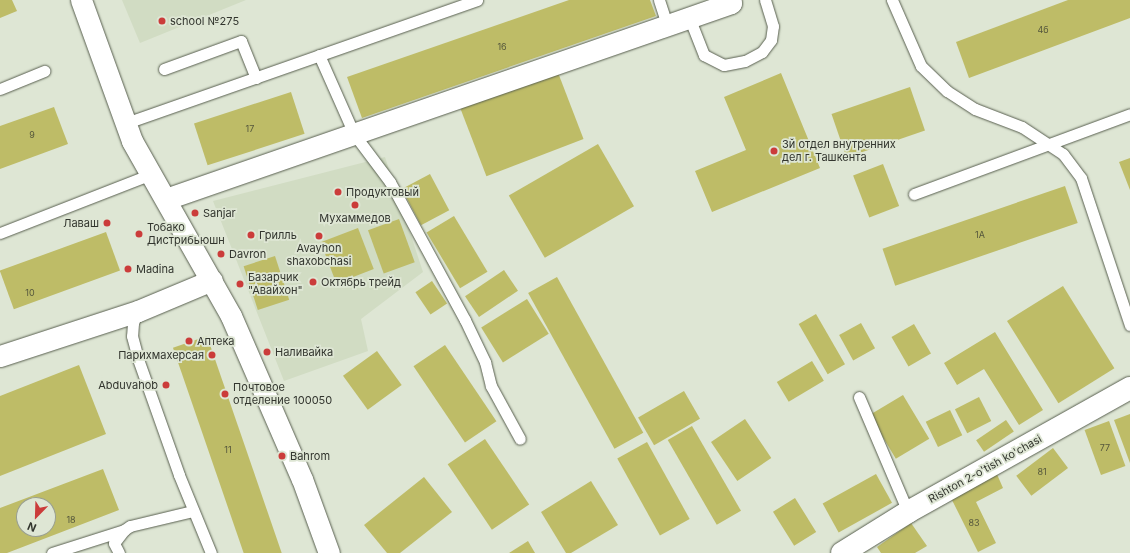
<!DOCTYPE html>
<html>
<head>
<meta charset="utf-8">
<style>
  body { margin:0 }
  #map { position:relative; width:1130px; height:553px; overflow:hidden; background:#dee6d4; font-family:Inter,sans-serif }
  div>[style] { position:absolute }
  .built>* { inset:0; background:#d1dcc3 }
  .building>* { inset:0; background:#bebc67; transform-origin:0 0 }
  .roads { filter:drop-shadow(0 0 1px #585f4f) drop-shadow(0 0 1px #585f4f) }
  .lane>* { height:11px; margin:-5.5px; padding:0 5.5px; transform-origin:5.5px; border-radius:5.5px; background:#fff }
  .street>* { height:21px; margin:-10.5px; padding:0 10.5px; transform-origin:10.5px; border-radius:10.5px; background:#fff }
  .secondary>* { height:22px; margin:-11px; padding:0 11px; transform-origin:11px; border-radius:11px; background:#fff }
  .dots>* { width:11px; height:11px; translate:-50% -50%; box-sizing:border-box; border:2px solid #dee6d4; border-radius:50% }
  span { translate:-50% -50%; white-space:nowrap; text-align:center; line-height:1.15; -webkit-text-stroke:3.5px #dee6d4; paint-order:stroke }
  .number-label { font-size:9px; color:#55573c }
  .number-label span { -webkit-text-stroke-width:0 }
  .poi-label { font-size:11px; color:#32352e }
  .left { translate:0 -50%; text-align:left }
  .right { translate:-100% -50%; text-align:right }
  .street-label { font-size:11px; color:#32352e }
  .north { position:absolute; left:16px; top:497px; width:40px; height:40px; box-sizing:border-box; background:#dee6d4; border:1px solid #999f92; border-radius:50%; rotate:203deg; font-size:11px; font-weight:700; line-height:16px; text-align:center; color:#32352e }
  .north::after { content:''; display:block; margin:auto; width:14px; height:18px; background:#cb3c3a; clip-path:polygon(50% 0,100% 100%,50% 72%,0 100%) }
</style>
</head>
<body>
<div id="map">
  <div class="built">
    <div style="clip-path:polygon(122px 0,246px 0,140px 43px)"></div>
    <div style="clip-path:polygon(385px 157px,423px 272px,361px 319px,368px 351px,284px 381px,213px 201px)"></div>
  </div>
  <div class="building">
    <div style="clip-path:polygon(0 0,12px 0,17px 11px,0 18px)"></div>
    <div style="clip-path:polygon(569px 0,650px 0,656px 16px,362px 118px,347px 77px)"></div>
    <div style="clip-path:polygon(1068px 0,1130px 0,1130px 18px,969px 78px,956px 42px)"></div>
    <div style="left:557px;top:70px;width:74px;height:104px;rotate:69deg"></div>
    <div style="clip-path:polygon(781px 73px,820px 168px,712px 212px,695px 171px,746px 150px,724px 97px)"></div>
    <div style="left:910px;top:87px;width:46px;height:83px;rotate:71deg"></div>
    <div style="left:291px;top:92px;width:44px;height:102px;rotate:72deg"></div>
    <div style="clip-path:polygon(54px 107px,68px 144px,0 169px,0 126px)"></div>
    <div style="left:598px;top:144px;width:72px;height:103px;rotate:60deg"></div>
    <div style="clip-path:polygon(1130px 158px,1130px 190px,1119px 162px)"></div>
    <div style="left:883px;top:164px;width:45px;height:32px;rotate:69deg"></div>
    <div style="left:430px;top:174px;width:41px;height:32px;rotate:62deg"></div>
    <div style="left:1065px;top:186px;width:39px;height:193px;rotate:71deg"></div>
    <div style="left:454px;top:216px;width:65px;height:32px;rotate:59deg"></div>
    <div style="left:399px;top:219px;width:46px;height:33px;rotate:70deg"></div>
    <div style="left:358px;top:228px;width:44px;height:40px;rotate:69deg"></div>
    <div style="left:106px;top:232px;width:41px;height:113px;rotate:70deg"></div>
    <div style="left:275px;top:256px;width:46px;height:33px;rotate:72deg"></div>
    <div style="left:504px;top:270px;width:25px;height:47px;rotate:56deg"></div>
    <div style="left:557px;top:277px;width:178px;height:33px;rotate:61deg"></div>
    <div style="left:432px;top:281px;width:27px;height:20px;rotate:56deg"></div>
    <div style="left:1063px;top:286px;width:97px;height:66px;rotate:58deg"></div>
    <div style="left:527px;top:299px;width:41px;height:54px;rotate:58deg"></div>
    <div style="left:816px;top:314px;width:58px;height:20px;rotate:60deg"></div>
    <div style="left:861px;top:323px;width:29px;height:25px;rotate:61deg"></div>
    <div style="left:914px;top:324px;width:34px;height:26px;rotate:60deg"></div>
    <div style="clip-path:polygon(995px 332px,1043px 410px,1019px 425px,984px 369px,957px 385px,944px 363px)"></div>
    <div style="left:207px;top:336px;width:230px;height:36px;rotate:71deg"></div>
    <div style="left:445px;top:345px;width:92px;height:38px;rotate:56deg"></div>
    <div style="left:377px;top:351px;width:42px;height:42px;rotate:54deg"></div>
    <div style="left:812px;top:361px;width:23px;height:41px;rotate:59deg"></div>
    <div style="clip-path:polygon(79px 365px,106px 434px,0 476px,0 396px)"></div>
    <div style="left:684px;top:391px;width:32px;height:53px;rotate:60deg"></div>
    <div style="left:903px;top:395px;width:51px;height:39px;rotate:59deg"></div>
    <div style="left:979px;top:397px;width:27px;height:27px;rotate:63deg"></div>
    <div style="left:950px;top:410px;width:28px;height:27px;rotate:64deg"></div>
    <div style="clip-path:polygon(1130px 414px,1130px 463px,1114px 420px)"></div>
    <div style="left:745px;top:419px;width:47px;height:41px;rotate:56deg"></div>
    <div style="left:1006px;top:420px;width:14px;height:36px;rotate:56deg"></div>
    <div style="left:1109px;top:421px;width:48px;height:26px;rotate:70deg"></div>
    <div style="left:692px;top:426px;width:98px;height:28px;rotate:60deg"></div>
    <div style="left:485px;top:439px;width:79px;height:45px;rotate:56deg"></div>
    <div style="left:647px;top:442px;width:88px;height:34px;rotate:61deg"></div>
    <div style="left:1053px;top:448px;width:25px;height:46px;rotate:53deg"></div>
    <div style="clip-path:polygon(evenodd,103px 469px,119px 510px,7px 553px,0 553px,0 508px,103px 469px,24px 505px,48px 505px,48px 529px,24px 529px,24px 505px)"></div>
    <div style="clip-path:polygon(996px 472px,1003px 488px,976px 502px,996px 543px,978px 552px,950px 496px)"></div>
    <div style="left:876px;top:474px;width:33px;height:61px;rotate:61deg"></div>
    <div style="clip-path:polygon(424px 477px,452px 512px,400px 553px,387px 553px,364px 525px)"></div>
    <div style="clip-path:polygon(591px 481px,618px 525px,571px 553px,566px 553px,541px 512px)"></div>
    <div style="left:795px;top:498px;width:40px;height:26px;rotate:58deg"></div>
    <div style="clip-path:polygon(911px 523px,927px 546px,915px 553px,881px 553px,877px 547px)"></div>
    <div style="clip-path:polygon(528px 541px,535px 553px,509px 553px)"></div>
  </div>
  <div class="roads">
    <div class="lane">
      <div style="left:659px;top:0;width:26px;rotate:72deg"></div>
      <div style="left:892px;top:0;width:72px;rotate:66.3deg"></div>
      <div style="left:921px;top:66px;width:36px;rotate:44deg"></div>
      <div style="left:947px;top:91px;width:33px;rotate:33deg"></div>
      <div style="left:975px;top:109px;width:50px;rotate:21deg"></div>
      <div style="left:1022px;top:127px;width:49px;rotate:33.4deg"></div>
      <div style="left:1063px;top:154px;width:30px;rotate:53deg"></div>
      <div style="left:1081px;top:178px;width:155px;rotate:71.6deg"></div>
      <div style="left:689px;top:17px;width:41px;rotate:68.5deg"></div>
      <div style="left:704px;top:55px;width:22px;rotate:27deg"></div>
      <div style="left:724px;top:65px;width:21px;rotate:-11deg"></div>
      <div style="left:745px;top:61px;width:19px;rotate:-28deg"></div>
      <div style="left:762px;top:52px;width:15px;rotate:-53deg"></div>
      <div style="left:771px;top:40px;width:14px;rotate:-82deg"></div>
      <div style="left:773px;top:26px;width:27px;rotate:-107deg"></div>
      <div style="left:319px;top:55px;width:86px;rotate:66.1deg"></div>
      <div style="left:354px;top:134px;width:60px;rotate:53.1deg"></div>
      <div style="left:390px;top:182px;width:157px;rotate:61.5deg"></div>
      <div style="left:465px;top:320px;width:47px;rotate:64.5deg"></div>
      <div style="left:485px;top:362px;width:25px;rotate:76deg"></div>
      <div style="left:491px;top:386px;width:60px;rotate:61.3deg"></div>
      <div style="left:164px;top:69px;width:82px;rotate:-20deg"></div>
      <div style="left:241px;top:41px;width:40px;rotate:68deg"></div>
      <div style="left:0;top:89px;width:48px;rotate:-22.2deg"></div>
      <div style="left:126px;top:123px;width:372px;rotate:-19.3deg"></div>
      <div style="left:914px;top:194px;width:230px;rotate:-20.3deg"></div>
      <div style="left:0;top:233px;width:160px;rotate:-21.3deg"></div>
      <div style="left:138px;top:311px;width:13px;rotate:113deg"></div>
      <div style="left:133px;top:323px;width:13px;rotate:94deg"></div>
      <div style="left:132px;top:336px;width:24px;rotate:75deg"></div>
      <div style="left:138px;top:359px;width:123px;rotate:70.5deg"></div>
      <div style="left:179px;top:475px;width:84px;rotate:67.7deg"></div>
      <div style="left:859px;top:397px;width:125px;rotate:66.9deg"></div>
      <div style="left:52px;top:553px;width:76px;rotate:-17.7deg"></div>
      <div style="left:119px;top:553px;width:11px;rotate:-117deg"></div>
      <div style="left:114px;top:543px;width:16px;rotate:-52deg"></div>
      <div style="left:124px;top:530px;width:7px;rotate:-34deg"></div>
      <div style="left:130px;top:526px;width:65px;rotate:-13.4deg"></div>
    </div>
    <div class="street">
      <div style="left:81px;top:0;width:150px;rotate:70.1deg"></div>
      <div style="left:132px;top:141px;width:201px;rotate:60.5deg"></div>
      <div style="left:231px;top:316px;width:178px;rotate:66.5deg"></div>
      <div style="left:302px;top:479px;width:79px;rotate:70deg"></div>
      <div style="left:166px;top:199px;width:598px;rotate:-19.13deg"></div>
      <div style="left:731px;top:3px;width:3px;rotate:-108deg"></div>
      <div style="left:0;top:356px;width:145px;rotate:-18.1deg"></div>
      <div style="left:138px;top:311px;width:80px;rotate:-22.7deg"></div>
    </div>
    <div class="secondary">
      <div style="left:842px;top:553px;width:78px;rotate:-31.8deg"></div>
      <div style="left:908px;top:512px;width:254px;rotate:-29.2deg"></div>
    </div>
  </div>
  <div class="dots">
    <div style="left:162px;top:21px;background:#cb3c3a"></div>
    <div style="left:774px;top:151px;background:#cb3c3a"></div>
    <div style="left:338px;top:192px;background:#cb3c3a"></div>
    <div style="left:355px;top:205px;background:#cb3c3a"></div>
    <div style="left:195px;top:213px;background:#cb3c3a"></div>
    <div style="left:107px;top:223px;background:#cb3c3a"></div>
    <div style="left:139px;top:234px;background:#cb3c3a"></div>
    <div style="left:251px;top:235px;background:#cb3c3a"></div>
    <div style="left:319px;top:236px;background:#cb3c3a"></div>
    <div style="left:221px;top:254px;background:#cb3c3a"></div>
    <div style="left:128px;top:269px;background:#cb3c3a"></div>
    <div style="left:313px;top:282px;background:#cb3c3a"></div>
    <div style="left:240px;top:284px;background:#cb3c3a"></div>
    <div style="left:189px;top:341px;background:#cb3c3a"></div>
    <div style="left:267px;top:352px;background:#cb3c3a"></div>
    <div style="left:212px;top:355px;background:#cb3c3a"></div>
    <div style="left:166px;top:385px;background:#cb3c3a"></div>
    <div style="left:225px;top:394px;background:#cb3c3a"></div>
    <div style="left:282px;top:456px;background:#cb3c3a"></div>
  </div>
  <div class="number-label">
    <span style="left:1043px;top:30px">4б</span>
    <span style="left:502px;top:47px">16</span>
    <span style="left:250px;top:129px">17</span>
    <span style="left:32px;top:135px">9</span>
    <span style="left:980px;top:235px">1А</span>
    <span style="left:30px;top:293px">10</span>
    <span style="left:1105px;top:448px">77</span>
    <span style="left:228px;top:450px">11</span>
    <span style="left:1042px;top:472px">81</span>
    <span style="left:71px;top:520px">18</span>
    <span style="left:974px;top:523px">83</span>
  </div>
  <div class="poi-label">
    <span class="left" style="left:170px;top:21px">school №275</span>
    <span class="left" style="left:782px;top:151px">3й отдел внутренних<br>дел г. Ташкента</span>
    <span class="left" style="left:346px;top:192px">Продуктовый</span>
    <span class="left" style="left:203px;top:213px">Sanjar</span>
    <span style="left:355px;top:218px">Мухаммедов</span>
    <span class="right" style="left:99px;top:223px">Лаваш</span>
    <span class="left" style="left:147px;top:234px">Тобако<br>Дистрибьюшн</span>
    <span class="left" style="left:259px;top:235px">Грилль</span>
    <span style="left:319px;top:255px">Avayhon<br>shaxobchasi</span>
    <span class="left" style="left:229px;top:254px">Davron</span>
    <span class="left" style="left:136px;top:269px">Madina</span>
    <span class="left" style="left:248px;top:284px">Базарчик<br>"Авайхон"</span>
    <span class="left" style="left:321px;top:282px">Октябрь трейд</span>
    <span class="left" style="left:197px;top:341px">Аптека</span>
    <span class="left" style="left:275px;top:352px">Наливайка</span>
    <span class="right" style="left:204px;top:355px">Парихмахерсая</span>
    <span class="right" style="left:158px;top:385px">Abduvahob</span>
    <span class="left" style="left:233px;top:394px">Почтовое<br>отделение 100050</span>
    <span class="left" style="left:290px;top:456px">Bahrom</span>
  </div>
  <div class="street-label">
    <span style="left:985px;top:469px;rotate:-29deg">Rishton 2-o'tish ko'chasi</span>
  </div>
  <div class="north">N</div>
</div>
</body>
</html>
